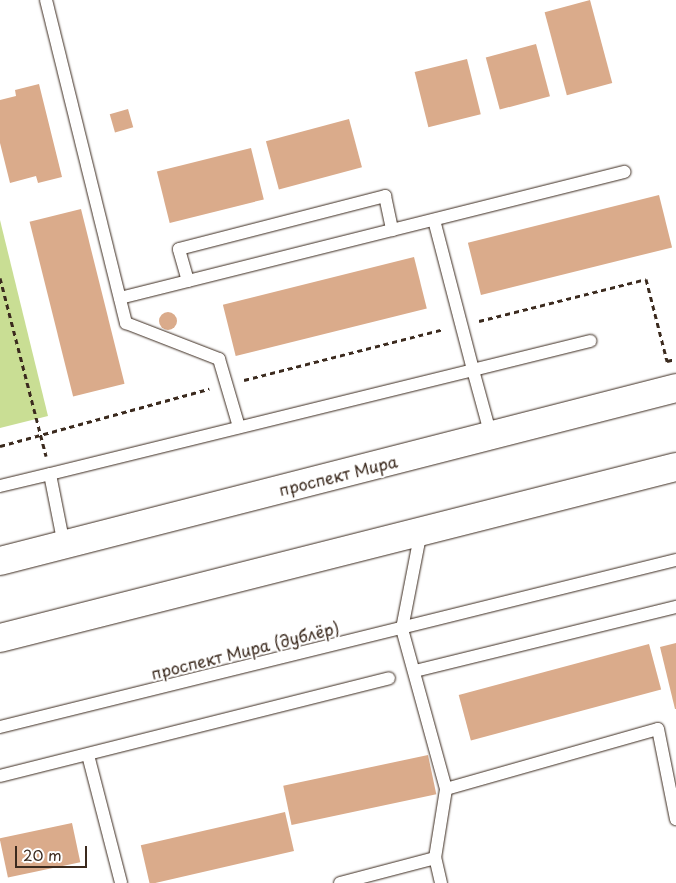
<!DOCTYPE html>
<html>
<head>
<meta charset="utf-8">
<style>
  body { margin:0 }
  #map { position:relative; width:676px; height:883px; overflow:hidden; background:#fff; font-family:"Playpen Sans",sans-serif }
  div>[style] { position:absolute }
  .green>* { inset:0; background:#c9de94 }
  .building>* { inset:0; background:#daab8b; transform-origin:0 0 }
  .round { border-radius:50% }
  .path>* { height:3px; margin-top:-1.5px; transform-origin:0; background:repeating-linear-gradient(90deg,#3b2a1e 0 5px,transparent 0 9px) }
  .roads { filter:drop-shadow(0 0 1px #3b2a1e) drop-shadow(0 0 1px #3b2a1e) }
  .service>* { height:12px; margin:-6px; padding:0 6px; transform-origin:6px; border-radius:6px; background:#fff }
  .tertiary>* { height:28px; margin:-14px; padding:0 14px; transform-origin:14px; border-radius:14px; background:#fff }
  span { translate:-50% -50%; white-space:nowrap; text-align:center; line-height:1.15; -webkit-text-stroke:4px #fff; paint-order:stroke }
  .street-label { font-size:16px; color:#3b2a1e }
  .scale { position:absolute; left:15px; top:846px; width:72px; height:22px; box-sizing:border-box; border:2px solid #3b2a1e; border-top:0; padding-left:6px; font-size:15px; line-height:18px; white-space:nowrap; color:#3b2a1e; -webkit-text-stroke:4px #fff; paint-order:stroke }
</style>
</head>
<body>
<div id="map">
  <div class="green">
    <div style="clip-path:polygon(0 220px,48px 416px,0 428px)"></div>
  </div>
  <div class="building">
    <div style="left:590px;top:0;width:86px;height:47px;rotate:75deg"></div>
    <div style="left:536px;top:44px;width:54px;height:52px;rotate:75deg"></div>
    <div style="left:467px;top:59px;width:57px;height:54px;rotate:76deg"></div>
    <div style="clip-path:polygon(39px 84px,62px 177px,38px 183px,36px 176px,10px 183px,0 143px,0 100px,16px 96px,15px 90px)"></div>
    <div style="left:128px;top:109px;width:19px;height:19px;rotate:74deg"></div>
    <div style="left:349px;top:119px;width:50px;height:86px;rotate:75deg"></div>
    <div style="left:251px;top:148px;width:53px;height:97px;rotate:76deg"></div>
    <div style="left:659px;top:195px;width:54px;height:197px;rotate:76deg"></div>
    <div style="left:81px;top:209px;width:180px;height:53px;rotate:76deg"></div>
    <div style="left:414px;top:257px;width:53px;height:197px;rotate:76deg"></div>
    <div class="round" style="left:159px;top:312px;width:18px;height:18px"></div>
    <div style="clip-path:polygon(676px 643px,676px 709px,675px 709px,660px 647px)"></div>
    <div style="left:649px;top:644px;width:47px;height:197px;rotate:75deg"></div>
    <div style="left:428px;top:755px;width:40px;height:148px;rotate:78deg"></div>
    <div style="left:285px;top:812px;width:40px;height:148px;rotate:77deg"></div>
    <div style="left:72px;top:823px;width:40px;height:74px;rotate:78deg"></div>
  </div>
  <div class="path">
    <div style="left:0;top:278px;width:184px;rotate:75.5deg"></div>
    <div style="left:479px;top:321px;width:172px;rotate:-14.1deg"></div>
    <div style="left:646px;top:279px;width:85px;rotate:75.6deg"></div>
    <div style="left:667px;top:361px;width:9px;rotate:-13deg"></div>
    <div style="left:244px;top:380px;width:206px;rotate:-14.3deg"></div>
    <div style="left:0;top:446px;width:217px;rotate:-15.3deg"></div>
  </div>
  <div class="roads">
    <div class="service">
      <div style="left:46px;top:0;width:333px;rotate:76.1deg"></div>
      <div style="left:126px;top:323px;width:100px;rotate:21.2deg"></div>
      <div style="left:219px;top:359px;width:71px;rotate:73.6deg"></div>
      <div style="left:434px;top:220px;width:155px;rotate:75.4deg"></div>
      <div style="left:473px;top:370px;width:121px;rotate:-13.9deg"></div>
      <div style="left:188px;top:281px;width:33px;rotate:-106deg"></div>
      <div style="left:179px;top:249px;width:213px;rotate:-14.4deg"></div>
      <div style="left:385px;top:196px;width:35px;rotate:78deg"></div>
      <div style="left:120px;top:298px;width:520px;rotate:-14.04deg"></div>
      <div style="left:0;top:486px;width:51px;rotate:-13.5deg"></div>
      <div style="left:421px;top:531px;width:100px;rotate:101deg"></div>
      <div style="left:402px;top:629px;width:166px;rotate:74.6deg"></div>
      <div style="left:446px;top:789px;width:220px;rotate:-15.8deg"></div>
      <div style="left:658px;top:729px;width:92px;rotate:78.7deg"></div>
      <div style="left:64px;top:545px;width:72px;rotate:-101.2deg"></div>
      <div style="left:50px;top:474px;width:436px;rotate:-13.8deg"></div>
      <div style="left:473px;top:370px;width:68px;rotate:74.7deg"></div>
      <div style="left:415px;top:671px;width:269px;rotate:-13.8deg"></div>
      <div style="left:0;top:727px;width:696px;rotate:-13.88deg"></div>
      <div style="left:88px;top:755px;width:132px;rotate:75.5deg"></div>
      <div style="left:0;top:776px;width:401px;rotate:-14.1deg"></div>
      <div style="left:340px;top:883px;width:98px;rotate:-14.7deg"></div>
      <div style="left:441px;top:883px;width:26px;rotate:-103deg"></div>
      <div style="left:435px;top:858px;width:70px;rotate:-80.9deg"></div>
    </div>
    <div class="tertiary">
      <div style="left:0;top:561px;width:698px;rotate:-14.35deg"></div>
      <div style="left:0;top:638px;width:697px;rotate:-14.2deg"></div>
    </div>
  </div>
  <div class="street-label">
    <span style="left:338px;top:475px;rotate:-14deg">проспект Мира</span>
    <span style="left:245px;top:650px;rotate:-14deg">проспект Мира (дублёр)</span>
  </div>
  <div class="scale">20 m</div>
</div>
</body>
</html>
